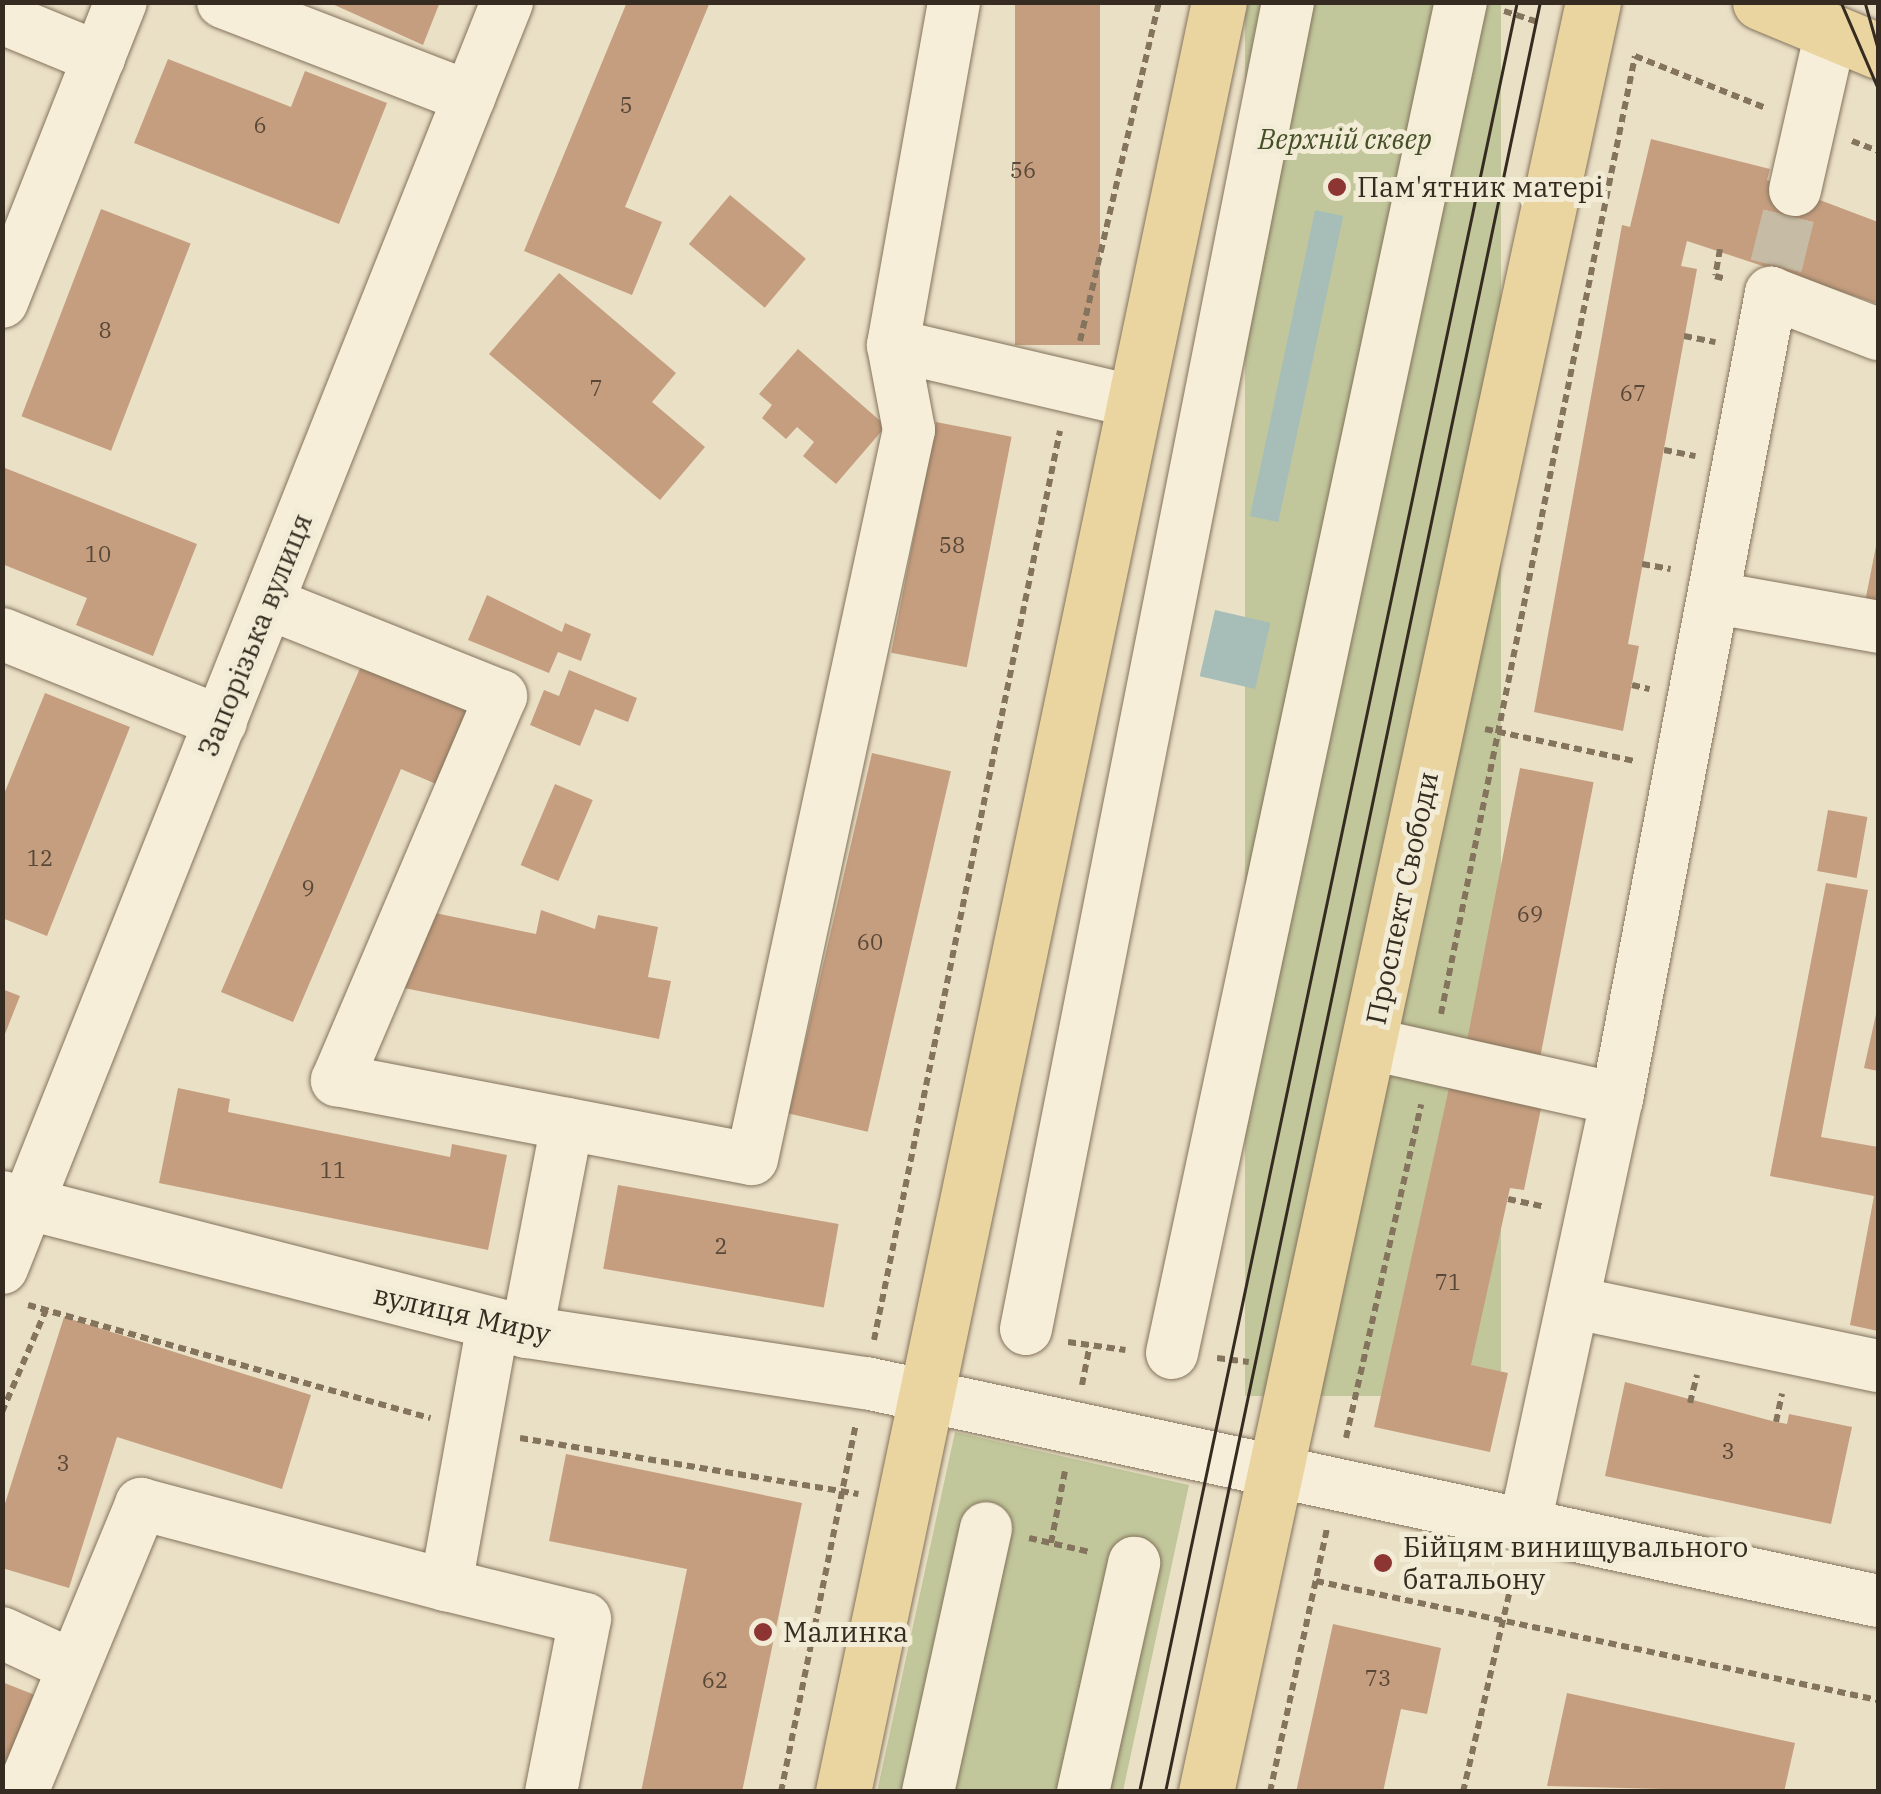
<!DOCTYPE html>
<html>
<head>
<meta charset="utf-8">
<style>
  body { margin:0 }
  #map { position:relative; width:1881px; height:1794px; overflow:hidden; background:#eae0c6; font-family:"IBM Plex Serif",serif }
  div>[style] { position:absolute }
  .green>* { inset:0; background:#c1c79b; transform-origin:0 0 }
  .water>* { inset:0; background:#a7beb8; transform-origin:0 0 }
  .building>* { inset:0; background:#c59e7f; transform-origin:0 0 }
  .minor-tunnel>* { height:52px; margin-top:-26px; transform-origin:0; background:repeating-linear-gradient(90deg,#c6bca5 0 52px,transparent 0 78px) }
  .path>* { height:6px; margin-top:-3px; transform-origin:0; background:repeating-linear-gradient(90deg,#84735d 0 8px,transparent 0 13px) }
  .roads { filter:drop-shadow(0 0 2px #84735d) drop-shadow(0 0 2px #84735d) }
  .minor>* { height:52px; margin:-26px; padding:0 26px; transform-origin:26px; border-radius:26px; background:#f6eed8 }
  .major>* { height:55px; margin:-27.5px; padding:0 27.5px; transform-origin:27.5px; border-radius:27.5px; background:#ead5a1 }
  .tram>* { height:2.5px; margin:-1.25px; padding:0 1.25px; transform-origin:1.25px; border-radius:1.25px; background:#352b20 }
  .dots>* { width:28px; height:28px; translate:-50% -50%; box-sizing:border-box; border:5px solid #f2ebd5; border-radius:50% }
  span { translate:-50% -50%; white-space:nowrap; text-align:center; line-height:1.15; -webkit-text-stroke:10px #f2ebd5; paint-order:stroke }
  .number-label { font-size:22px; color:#594838 }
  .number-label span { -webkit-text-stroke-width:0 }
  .park-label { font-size:28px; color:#455028; font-style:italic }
  .poi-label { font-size:28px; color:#352b20 }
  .left { translate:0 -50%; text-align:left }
  .street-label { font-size:28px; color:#352b20 }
  .frame { position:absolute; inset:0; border:5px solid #352b20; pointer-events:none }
</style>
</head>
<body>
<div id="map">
  <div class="green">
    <div style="left:1245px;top:3px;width:256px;height:1393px"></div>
    <div style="clip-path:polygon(955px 1432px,1189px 1485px,1123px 1791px,877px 1792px)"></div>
  </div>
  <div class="water">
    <div style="left:1315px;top:210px;width:29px;height:313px;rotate:12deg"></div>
    <div style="left:1215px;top:610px;width:57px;height:68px;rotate:13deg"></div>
  </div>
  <div class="building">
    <div style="clip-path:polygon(328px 2px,440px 2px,423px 45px)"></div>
    <div style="clip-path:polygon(627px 2px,710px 2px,625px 207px,662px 222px,632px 295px,524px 251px)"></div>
    <div style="left:1015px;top:2px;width:85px;height:343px"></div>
    <div style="clip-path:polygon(168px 59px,291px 107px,305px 71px,387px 103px,339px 224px,134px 143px)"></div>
    <div style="clip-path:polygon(1651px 139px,1770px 169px,1767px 180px,1878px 222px,1878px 304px,1687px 241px,1681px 266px,1697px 269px,1628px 644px,1639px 646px,1623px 731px,1534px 712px,1622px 225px,1630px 227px)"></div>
    <div style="left:730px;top:195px;width:99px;height:64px;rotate:40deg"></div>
    <div style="left:101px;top:209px;width:96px;height:222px;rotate:21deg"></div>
    <div style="clip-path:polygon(559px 273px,676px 373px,652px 402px,705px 447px,660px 500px,489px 354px)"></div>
    <div style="clip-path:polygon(798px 349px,886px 426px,836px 484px,803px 456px,814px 442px,797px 427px,786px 439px,762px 418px,772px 405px,759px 394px)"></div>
    <div style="left:936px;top:422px;width:77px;height:235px;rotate:11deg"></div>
    <div style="clip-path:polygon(5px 468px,197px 544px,153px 656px,76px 625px,87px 598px,2px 564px)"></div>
    <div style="clip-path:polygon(1878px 536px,1878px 610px,1864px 607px)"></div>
    <div style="clip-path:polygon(487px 595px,562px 632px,565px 623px,591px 634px,581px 661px,558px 652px,549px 673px,468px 640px)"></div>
    <div style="clip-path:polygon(361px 666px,467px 711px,436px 784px,401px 769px,293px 1022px,221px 992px)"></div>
    <div style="clip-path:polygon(569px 670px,637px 698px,628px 722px,595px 709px,580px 746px,530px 725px,544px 690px,559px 696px)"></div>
    <div style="clip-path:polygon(45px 693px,130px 727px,47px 936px,2px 918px,2px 799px)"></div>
    <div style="left:872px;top:753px;width:81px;height:370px;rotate:13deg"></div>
    <div style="left:1520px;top:768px;width:75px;height:283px;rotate:11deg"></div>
    <div style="left:555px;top:784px;width:41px;height:88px;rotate:23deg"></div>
    <div style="left:1828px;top:810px;width:40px;height:62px;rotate:10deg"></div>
    <div style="clip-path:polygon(1826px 883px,1868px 890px,1821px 1137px,1878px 1147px,1878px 1331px,1850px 1325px,1874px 1196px,1770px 1176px)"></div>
    <div style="clip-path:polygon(541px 910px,595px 929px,598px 915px,658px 927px,648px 977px,671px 981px,659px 1039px,399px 987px,430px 912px,536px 934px)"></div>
    <div style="clip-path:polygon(2px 989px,20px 996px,3px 1039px,2px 1039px)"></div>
    <div style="clip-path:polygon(1877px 1010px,1878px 1010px,1878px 1071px,1864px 1068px)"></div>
    <div style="clip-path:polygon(1451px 1079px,1543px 1099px,1524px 1190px,1510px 1188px,1471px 1365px,1508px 1373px,1490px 1452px,1374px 1427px)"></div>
    <div style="clip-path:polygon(178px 1088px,230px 1099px,228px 1112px,450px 1157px,452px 1144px,507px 1155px,488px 1250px,159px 1183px)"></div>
    <div style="left:618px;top:1185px;width:224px;height:85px;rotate:10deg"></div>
    <div style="clip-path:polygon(64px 1317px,311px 1395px,282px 1489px,117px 1437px,69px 1588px,2px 1568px,2px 1513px)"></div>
    <div style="clip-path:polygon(1625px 1382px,1776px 1422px,1787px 1424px,1789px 1414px,1852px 1427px,1831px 1524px,1605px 1476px)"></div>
    <div style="clip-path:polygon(566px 1454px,802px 1503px,742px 1792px,641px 1792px,687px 1569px,549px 1541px)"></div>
    <div style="clip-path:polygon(1333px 1624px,1441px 1648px,1427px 1714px,1401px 1709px,1383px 1792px,1296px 1792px)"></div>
    <div style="clip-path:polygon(2px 1682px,35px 1695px,2px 1773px)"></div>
    <div style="clip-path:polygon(1567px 1693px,1795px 1743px,1784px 1792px,1547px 1786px)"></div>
  </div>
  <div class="minor-tunnel">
    <div style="left:1776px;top:266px;width:78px;rotate:-76deg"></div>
  </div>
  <div class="path">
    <div style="left:1504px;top:11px;width:38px;rotate:18deg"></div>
    <div style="left:1852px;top:141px;width:28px;rotate:21deg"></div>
    <div style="left:1720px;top:249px;width:27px;rotate:100deg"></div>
    <div style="left:1715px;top:276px;width:11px;rotate:15deg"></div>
    <div style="left:1684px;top:336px;width:32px;rotate:11deg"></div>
    <div style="left:1080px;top:341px;width:348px;rotate:-76.9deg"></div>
    <div style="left:1664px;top:450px;width:32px;rotate:11deg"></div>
    <div style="left:1642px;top:564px;width:29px;rotate:10deg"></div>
    <div style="left:1632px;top:685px;width:18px;rotate:13deg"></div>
    <div style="left:1485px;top:729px;width:152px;rotate:12.1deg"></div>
    <div style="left:1441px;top:1014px;width:977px;rotate:-78.55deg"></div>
    <div style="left:1635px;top:56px;width:141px;rotate:21.7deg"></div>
    <div style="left:1508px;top:1199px;width:38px;rotate:12deg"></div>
    <div style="left:28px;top:1305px;width:418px;rotate:15.7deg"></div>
    <div style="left:874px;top:1340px;width:928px;rotate:-78.44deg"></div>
    <div style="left:1068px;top:1342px;width:58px;rotate:8deg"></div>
    <div style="left:1217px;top:1358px;width:32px;rotate:7deg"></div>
    <div style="left:1082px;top:1385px;width:38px;rotate:-79deg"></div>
    <div style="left:1690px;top:1403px;width:29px;rotate:-76deg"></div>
    <div style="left:2px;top:1412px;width:111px;rotate:-66.7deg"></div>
    <div style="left:1776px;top:1422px;width:29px;rotate:-78deg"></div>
    <div style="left:520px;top:1438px;width:343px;rotate:9.4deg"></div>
    <div style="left:1346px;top:1438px;width:342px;rotate:-77.3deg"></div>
    <div style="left:1029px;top:1538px;width:63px;rotate:12.9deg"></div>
    <div style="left:1051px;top:1543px;width:73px;rotate:-79deg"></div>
    <div style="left:1316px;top:1581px;width:574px;rotate:11.96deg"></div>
    <div style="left:781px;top:1792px;width:375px;rotate:-78.5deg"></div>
    <div style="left:1270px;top:1792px;width:269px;rotate:-77.8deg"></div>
    <div style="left:1463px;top:1792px;width:225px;rotate:-76.9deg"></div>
  </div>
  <div class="roads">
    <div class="minor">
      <div style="left:223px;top:2px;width:264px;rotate:21.1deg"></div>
      <div style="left:2px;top:18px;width:105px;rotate:22.4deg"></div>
      <div style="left:1795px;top:190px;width:163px;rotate:-77.2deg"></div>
      <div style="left:2px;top:302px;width:323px;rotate:-68.4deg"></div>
      <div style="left:893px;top:345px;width:250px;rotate:13.2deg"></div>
      <div style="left:1716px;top:598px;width:165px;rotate:10.1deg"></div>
      <div style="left:268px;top:603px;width:251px;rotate:21.8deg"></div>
      <div style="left:501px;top:696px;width:418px;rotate:113.1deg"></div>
      <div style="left:337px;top:1080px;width:422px;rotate:10.8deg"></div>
      <div style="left:752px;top:1159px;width:746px;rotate:-77.85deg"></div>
      <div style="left:909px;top:430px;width:86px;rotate:-100.7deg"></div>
      <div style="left:893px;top:345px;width:348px;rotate:-79.9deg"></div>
      <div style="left:2px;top:634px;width:236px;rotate:21.9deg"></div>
      <div style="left:1371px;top:1044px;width:252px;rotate:12.6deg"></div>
      <div style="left:2px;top:1197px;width:542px;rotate:14.42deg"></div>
      <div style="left:527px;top:1332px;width:343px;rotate:8.6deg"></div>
      <div style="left:866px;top:1383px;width:1035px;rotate:12.16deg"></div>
      <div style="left:2px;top:1268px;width:1363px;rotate:-68.25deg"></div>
      <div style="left:1576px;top:1303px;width:309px;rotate:11.8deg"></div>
      <div style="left:1026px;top:1329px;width:1353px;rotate:-78.83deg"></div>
      <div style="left:527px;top:1332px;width:212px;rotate:-79.1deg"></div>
      <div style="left:1172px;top:1353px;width:1382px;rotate:-77.93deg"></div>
      <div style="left:1524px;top:1528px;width:439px;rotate:-77.8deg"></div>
      <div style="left:1617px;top:1099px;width:821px;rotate:-79.18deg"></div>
      <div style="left:1771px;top:293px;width:115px;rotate:21deg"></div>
      <div style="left:446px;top:1585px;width:143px;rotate:13.7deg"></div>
      <div style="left:585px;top:1619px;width:176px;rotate:101.1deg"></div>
      <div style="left:2px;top:1633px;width:78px;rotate:24.9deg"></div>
      <div style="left:22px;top:1792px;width:312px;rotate:-67.5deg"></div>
      <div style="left:141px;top:1504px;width:316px;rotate:14.9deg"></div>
      <div style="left:446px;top:1585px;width:265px;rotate:-79.8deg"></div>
      <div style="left:928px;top:1792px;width:270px;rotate:-77.6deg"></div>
      <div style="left:1083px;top:1792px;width:235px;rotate:-77.4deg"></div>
    </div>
    <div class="major">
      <div style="left:1760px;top:2px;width:128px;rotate:22.6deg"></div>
      <div style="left:843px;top:1792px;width:1829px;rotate:-78.14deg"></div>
      <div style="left:1206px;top:1792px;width:1831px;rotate:-77.8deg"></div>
    </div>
  </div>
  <div class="tram">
    <div style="left:1841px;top:2px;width:94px;rotate:66.7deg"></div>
    <div style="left:1865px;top:2px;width:48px;rotate:74.2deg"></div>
    <div style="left:1139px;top:1792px;width:1829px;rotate:-78.08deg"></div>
    <div style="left:1165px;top:1792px;width:1829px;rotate:-78.17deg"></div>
  </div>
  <div class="dots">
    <div style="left:1337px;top:187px;background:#8d3533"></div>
    <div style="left:1383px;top:1563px;background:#8d3533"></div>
    <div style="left:763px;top:1632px;background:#8d3533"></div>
  </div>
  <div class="number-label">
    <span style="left:626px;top:105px">5</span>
    <span style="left:260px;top:125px">6</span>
    <span style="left:1023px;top:170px">56</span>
    <span style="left:105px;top:330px">8</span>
    <span style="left:596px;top:388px">7</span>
    <span style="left:1633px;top:393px">67</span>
    <span style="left:952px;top:545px">58</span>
    <span style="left:98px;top:554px">10</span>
    <span style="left:40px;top:858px">12</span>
    <span style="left:308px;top:888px">9</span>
    <span style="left:1530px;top:914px">69</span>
    <span style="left:870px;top:942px">60</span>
    <span style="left:333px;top:1170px">11</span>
    <span style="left:721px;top:1246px">2</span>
    <span style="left:1448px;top:1282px">71</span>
    <span style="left:1728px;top:1451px">3</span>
    <span style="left:63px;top:1463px">3</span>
    <span style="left:1378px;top:1678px">73</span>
    <span style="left:715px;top:1680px">62</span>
  </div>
  <div class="park-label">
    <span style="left:1345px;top:139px">Верхній сквер</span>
  </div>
  <div class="poi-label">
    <span class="left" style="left:1357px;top:187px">Пам'ятник матері</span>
    <span class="left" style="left:1403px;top:1563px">Бійцям винищувального<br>батальону</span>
    <span class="left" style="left:783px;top:1632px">Малинка</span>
  </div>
  <div class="street-label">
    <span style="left:255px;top:635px;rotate:-68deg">Запорізька вулиця</span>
    <span style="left:1402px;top:898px;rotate:-78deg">Проспект Свободи</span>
    <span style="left:462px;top:1314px;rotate:13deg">вулиця Миру</span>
  </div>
  <div class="frame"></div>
</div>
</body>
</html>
